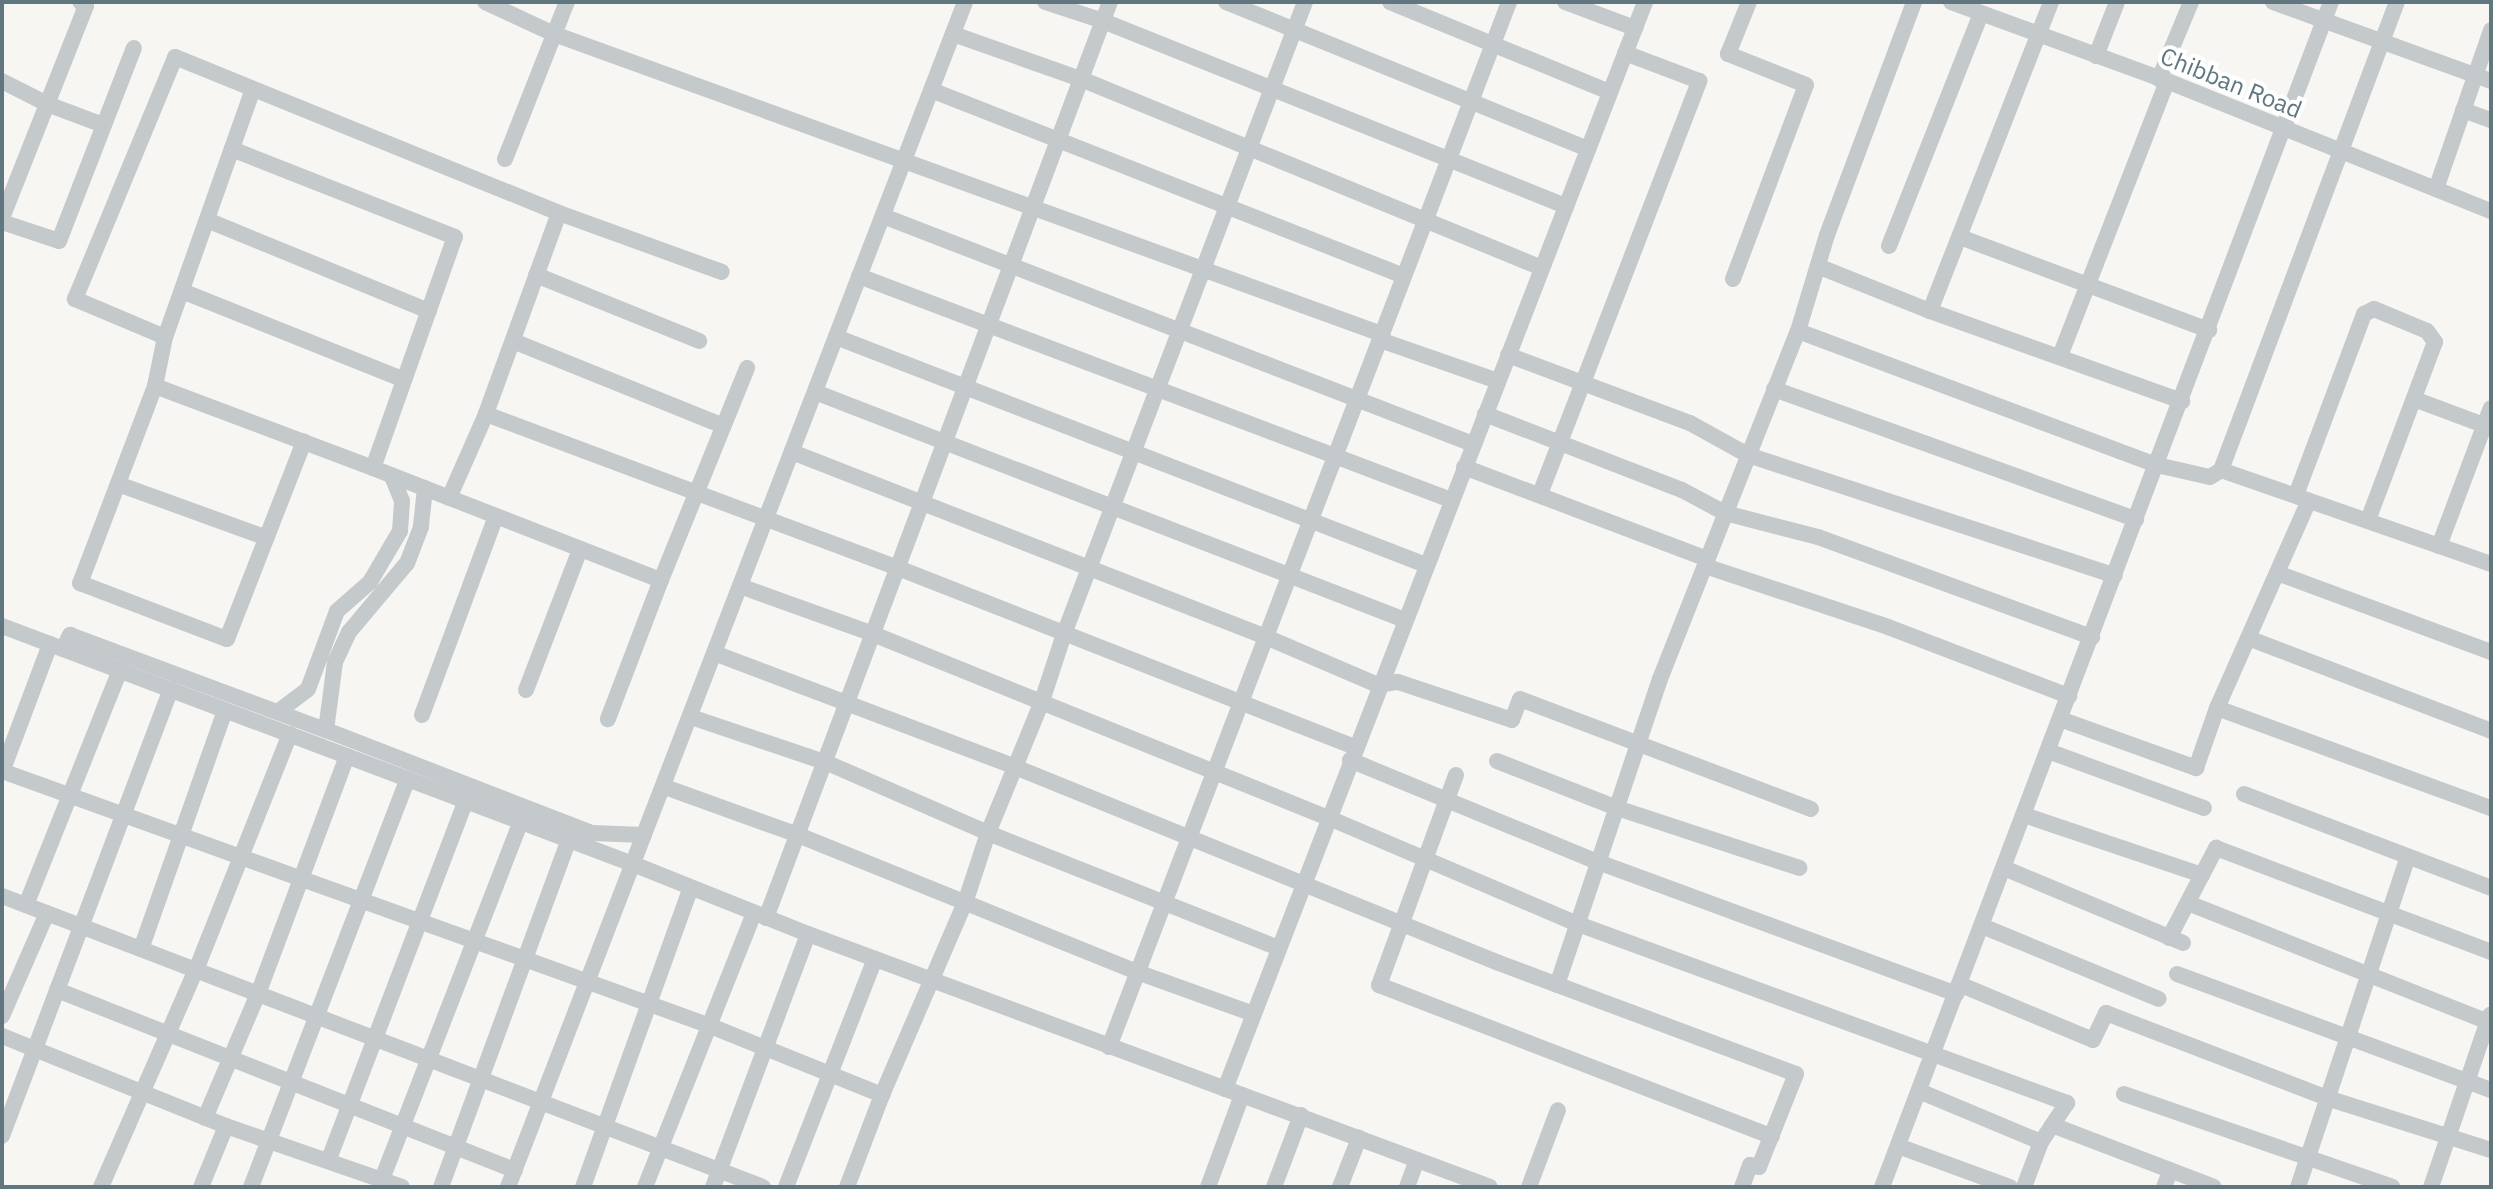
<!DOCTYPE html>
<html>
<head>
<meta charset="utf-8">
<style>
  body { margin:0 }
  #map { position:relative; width:2493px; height:1189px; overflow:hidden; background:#f7f6f3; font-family:"IBM Plex Sans",sans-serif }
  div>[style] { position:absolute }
  .minor>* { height:16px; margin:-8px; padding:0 8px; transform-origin:8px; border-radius:8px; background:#c4c9cb }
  span { translate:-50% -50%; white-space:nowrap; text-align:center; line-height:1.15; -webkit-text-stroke:8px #fff; paint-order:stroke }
  .street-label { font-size:24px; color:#607780 }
  .frame { position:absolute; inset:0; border:4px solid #607780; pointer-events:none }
</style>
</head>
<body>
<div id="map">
  <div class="minor">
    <div style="left:485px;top:2px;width:76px;rotate:24.9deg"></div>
    <div style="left:554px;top:34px;width:881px;rotate:19.92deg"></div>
    <div style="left:1045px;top:2px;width:61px;rotate:18.1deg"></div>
    <div style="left:1103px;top:21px;width:499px;rotate:21.8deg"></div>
    <div style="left:1226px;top:2px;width:391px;rotate:22.1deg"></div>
    <div style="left:1390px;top:2px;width:237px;rotate:22.3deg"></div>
    <div style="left:1565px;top:2px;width:75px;rotate:20.4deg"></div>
    <div style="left:1951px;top:2px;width:230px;rotate:20.1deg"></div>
    <div style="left:2167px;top:81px;width:349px;rotate:21.9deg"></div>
    <div style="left:2273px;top:2px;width:232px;rotate:19.9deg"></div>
    <div style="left:953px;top:34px;width:136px;rotate:19.4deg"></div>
    <div style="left:1081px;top:79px;width:497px;rotate:22.3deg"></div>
    <div style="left:2096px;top:56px;width:58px;rotate:-68.7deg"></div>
    <div style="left:2159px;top:79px;width:83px;rotate:-67.4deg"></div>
    <div style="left:2px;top:81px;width:51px;rotate:27.1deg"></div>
    <div style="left:47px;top:104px;width:60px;rotate:20.6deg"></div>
    <div style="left:253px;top:89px;width:263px;rotate:109.5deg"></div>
    <div style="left:165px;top:337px;width:98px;rotate:-157.1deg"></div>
    <div style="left:75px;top:299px;width:262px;rotate:-67.5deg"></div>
    <div style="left:175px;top:57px;width:414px;rotate:22.1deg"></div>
    <div style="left:559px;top:213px;width:214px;rotate:110deg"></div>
    <div style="left:486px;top:414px;width:440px;rotate:20.5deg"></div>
    <div style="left:898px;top:568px;width:491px;rotate:21.4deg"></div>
    <div style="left:931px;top:90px;width:508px;rotate:21.47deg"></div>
    <div style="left:2463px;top:110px;width:30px;rotate:20deg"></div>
    <div style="left:505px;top:159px;width:169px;rotate:-68.5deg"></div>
    <div style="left:2436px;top:189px;width:168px;rotate:-70.9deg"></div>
    <div style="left:559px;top:213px;width:173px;rotate:19.9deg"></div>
    <div style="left:883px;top:216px;width:633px;rotate:21.13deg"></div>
    <div style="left:2px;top:218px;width:228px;rotate:-68.4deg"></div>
    <div style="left:86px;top:6px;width:7px;rotate:-146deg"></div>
    <div style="left:207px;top:220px;width:240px;rotate:22.3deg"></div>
    <div style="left:2px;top:222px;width:60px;rotate:18.4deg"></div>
    <div style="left:59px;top:241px;width:207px;rotate:-68.8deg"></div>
    <div style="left:1960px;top:237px;width:266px;rotate:20.5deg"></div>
    <div style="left:1889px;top:246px;width:250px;rotate:-68.4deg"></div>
    <div style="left:1820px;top:267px;width:118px;rotate:21.8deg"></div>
    <div style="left:1930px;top:311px;width:268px;rotate:19.7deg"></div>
    <div style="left:536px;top:275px;width:176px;rotate:22deg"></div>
    <div style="left:859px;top:276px;width:633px;rotate:20.73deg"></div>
    <div style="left:1733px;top:279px;width:207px;rotate:-69.4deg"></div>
    <div style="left:1806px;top:85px;width:84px;rotate:-158.3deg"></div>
    <div style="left:1728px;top:54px;width:56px;rotate:-68deg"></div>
    <div style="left:182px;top:291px;width:239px;rotate:21.8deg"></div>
    <div style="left:1930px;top:311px;width:332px;rotate:-68.6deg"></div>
    <div style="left:1798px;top:331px;width:383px;rotate:20.5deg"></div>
    <div style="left:2157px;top:465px;width:54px;rotate:12.8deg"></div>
    <div style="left:2210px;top:477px;width:13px;rotate:-32deg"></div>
    <div style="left:2221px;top:470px;width:500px;rotate:-69.4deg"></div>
    <div style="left:165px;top:337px;width:50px;rotate:101.5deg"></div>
    <div style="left:155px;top:386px;width:233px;rotate:20.6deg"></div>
    <div style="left:373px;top:468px;width:245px;rotate:-70.5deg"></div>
    <div style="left:455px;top:237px;width:240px;rotate:-158.5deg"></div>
    <div style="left:836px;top:337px;width:633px;rotate:21.13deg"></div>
    <div style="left:1380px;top:340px;width:125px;rotate:19.2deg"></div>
    <div style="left:513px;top:341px;width:227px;rotate:22deg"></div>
    <div style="left:1508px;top:355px;width:194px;rotate:20.5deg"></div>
    <div style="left:1690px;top:423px;width:66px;rotate:28.9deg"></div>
    <div style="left:1748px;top:455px;width:386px;rotate:18.2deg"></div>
    <div style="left:2060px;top:356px;width:295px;rotate:-68.7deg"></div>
    <div style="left:155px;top:386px;width:211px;rotate:110.8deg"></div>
    <div style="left:80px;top:583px;width:157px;rotate:20.9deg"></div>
    <div style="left:227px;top:639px;width:212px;rotate:-68.7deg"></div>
    <div style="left:1774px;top:389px;width:385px;rotate:19.8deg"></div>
    <div style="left:815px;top:392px;width:633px;rotate:21.13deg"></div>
    <div style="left:2414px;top:399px;width:75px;rotate:20.4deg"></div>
    <div style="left:1485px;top:414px;width:211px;rotate:21.1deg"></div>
    <div style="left:1682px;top:490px;width:49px;rotate:28.1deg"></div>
    <div style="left:1725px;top:513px;width:96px;rotate:14.5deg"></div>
    <div style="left:1818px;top:537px;width:292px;rotate:20.1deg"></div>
    <div style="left:792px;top:452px;width:509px;rotate:21.32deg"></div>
    <div style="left:1266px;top:637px;width:122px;rotate:23.2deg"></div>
    <div style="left:1378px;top:685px;width:20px;rotate:-9deg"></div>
    <div style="left:1398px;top:682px;width:120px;rotate:18.4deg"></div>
    <div style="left:1512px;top:720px;width:22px;rotate:-69deg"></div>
    <div style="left:1520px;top:699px;width:311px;rotate:20.7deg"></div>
    <div style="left:1464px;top:467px;width:260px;rotate:20.7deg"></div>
    <div style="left:373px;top:468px;width:309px;rotate:21.3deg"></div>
    <div style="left:661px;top:580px;width:149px;rotate:110.9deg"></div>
    <div style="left:2221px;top:470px;width:286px;rotate:19.2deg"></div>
    <div style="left:118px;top:484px;width:158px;rotate:19.9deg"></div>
    <div style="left:425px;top:488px;width:39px;rotate:96deg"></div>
    <div style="left:421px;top:527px;width:39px;rotate:111deg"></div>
    <div style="left:407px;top:563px;width:90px;rotate:130deg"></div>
    <div style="left:349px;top:632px;width:33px;rotate:115deg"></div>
    <div style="left:335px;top:662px;width:69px;rotate:97.5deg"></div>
    <div style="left:326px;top:730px;width:285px;rotate:21.2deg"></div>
    <div style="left:592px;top:833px;width:52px;rotate:2.2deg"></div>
    <div style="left:1540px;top:494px;width:443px;rotate:-68.9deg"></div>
    <div style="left:1699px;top:81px;width:79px;rotate:-159.3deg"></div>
    <div style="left:2296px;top:495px;width:193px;rotate:-69.4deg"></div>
    <div style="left:2364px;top:314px;width:11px;rotate:-27deg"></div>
    <div style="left:2374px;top:309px;width:57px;rotate:22.5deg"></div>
    <div style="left:2427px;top:331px;width:14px;rotate:54deg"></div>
    <div style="left:2435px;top:342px;width:190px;rotate:110.6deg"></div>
    <div style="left:449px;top:498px;width:92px;rotate:-66.2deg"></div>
    <div style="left:2439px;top:546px;width:147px;rotate:-69.4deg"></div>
    <div style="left:1705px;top:566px;width:193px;rotate:18.4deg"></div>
    <div style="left:1888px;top:627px;width:194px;rotate:20.9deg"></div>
    <div style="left:2277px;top:573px;width:228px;rotate:20.3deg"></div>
    <div style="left:661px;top:580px;width:229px;rotate:-67.9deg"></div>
    <div style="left:740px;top:586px;width:141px;rotate:19.8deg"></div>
    <div style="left:873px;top:634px;width:492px;rotate:22deg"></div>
    <div style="left:1329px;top:818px;width:271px;rotate:23.1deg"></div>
    <div style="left:1578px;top:924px;width:521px;rotate:20.11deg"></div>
    <div style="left:2067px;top:1103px;width:47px;rotate:123.7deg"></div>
    <div style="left:2041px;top:1142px;width:48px;rotate:110.7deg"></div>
    <div style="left:2px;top:626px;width:674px;rotate:20.67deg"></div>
    <div style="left:633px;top:864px;width:188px;rotate:21.8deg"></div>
    <div style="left:808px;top:934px;width:727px;rotate:20.35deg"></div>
    <div style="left:2248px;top:638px;width:260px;rotate:20.9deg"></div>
    <div style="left:63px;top:649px;width:16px;rotate:-63deg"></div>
    <div style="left:70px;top:635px;width:273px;rotate:20.4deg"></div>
    <div style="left:714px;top:653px;width:322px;rotate:20.7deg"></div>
    <div style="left:1015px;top:767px;width:522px;rotate:22.05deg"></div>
    <div style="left:1499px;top:963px;width:317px;rotate:20.5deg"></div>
    <div style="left:1796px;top:1074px;width:100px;rotate:111.7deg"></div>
    <div style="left:1759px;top:1167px;width:9px;rotate:-167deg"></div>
    <div style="left:1750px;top:1165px;width:23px;rotate:110deg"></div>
    <div style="left:526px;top:690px;width:151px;rotate:-69deg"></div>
    <div style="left:2217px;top:708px;width:292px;rotate:20.1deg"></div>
    <div style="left:279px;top:711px;width:36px;rotate:-37deg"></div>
    <div style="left:308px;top:689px;width:83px;rotate:-69.6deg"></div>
    <div style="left:337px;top:611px;width:44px;rotate:-41.3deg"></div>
    <div style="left:370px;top:582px;width:59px;rotate:-59.5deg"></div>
    <div style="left:400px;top:531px;width:30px;rotate:-86deg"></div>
    <div style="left:402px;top:501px;width:27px;rotate:-112deg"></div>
    <div style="left:422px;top:715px;width:212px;rotate:-69.6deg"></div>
    <div style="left:691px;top:717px;width:141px;rotate:18.6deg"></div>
    <div style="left:825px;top:762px;width:178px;rotate:23.5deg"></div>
    <div style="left:988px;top:833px;width:313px;rotate:21.6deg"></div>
    <div style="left:2060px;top:719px;width:145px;rotate:19.8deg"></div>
    <div style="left:2196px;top:768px;width:64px;rotate:-70.7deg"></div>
    <div style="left:2217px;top:708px;width:227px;rotate:-66.1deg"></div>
    <div style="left:2048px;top:751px;width:166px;rotate:20.1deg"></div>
    <div style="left:1350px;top:760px;width:268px;rotate:22.4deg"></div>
    <div style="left:1598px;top:862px;width:382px;rotate:20.2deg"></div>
    <div style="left:1497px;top:761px;width:129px;rotate:21.4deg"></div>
    <div style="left:1617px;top:808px;width:192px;rotate:18.2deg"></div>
    <div style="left:2px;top:771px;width:750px;rotate:19.79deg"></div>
    <div style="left:708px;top:1025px;width:188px;rotate:21.9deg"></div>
    <div style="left:2px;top:772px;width:137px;rotate:-69.4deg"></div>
    <div style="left:1456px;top:775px;width:224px;rotate:110.1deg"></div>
    <div style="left:1379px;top:985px;width:421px;rotate:21.1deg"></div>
    <div style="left:665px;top:787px;width:141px;rotate:19.8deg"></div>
    <div style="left:798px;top:835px;width:366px;rotate:22deg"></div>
    <div style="left:1137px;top:972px;width:121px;rotate:19.8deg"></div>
    <div style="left:2244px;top:794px;width:264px;rotate:20.8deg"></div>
    <div style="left:2024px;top:815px;width:188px;rotate:18.6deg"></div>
    <div style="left:2004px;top:868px;width:194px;rotate:22.7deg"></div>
    <div style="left:2px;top:896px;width:815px;rotate:20.93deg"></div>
    <div style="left:2188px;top:903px;width:326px;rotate:21.6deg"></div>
    <div style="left:26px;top:905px;width:253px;rotate:-68.2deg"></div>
    <div style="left:766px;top:918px;width:978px;rotate:-69.42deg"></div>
    <div style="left:1982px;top:926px;width:191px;rotate:22.4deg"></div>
    <div style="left:2169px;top:938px;width:102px;rotate:-62.4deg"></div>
    <div style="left:2216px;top:848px;width:294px;rotate:20.7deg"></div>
    <div style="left:141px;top:949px;width:253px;rotate:-70.6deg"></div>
    <div style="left:2177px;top:974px;width:335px;rotate:20.3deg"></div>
    <div style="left:1959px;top:984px;width:145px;rotate:22.7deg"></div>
    <div style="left:2093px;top:1040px;width:30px;rotate:-64deg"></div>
    <div style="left:2106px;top:1013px;width:237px;rotate:21deg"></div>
    <div style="left:2327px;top:1098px;width:172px;rotate:17.6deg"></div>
    <div style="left:1557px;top:985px;width:323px;rotate:-71.4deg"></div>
    <div style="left:1660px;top:679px;width:374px;rotate:-68.4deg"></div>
    <div style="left:1798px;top:331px;width:100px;rotate:-73.2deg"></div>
    <div style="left:1827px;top:235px;width:249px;rotate:-69.5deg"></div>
    <div style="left:57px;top:990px;width:492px;rotate:21.5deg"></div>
    <div style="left:2px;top:1016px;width:112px;rotate:-66.4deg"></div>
    <div style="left:2px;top:1036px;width:241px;rotate:21.9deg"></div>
    <div style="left:226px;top:1126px;width:186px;rotate:19.1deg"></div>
    <div style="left:1109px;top:1047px;width:1119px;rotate:-69.05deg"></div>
    <div style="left:1225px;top:1089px;width:1165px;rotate:-68.87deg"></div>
    <div style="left:1919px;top:1091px;width:132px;rotate:22.7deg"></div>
    <div style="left:2124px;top:1094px;width:284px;rotate:19.1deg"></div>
    <div style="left:205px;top:1118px;width:135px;rotate:-66.9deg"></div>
    <div style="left:258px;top:994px;width:254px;rotate:-69.5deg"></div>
    <div style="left:2052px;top:1125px;width:173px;rotate:20.9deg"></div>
    <div style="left:2px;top:1136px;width:478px;rotate:-69.3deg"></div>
    <div style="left:1898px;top:1146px;width:119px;rotate:20.1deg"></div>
    <div style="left:329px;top:1159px;width:383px;rotate:-69.1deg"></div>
    <div style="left:101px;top:1187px;width:237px;rotate:-66.4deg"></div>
    <div style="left:196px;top:970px;width:254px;rotate:-68.3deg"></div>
    <div style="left:201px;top:1187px;width:66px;rotate:-67.7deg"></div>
    <div style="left:251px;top:1187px;width:437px;rotate:-69deg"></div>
    <div style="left:379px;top:1187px;width:393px;rotate:-68.8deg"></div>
    <div style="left:441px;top:1187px;width:370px;rotate:-69.8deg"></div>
    <div style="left:508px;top:1187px;width:1270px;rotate:-68.91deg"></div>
    <div style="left:583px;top:1187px;width:317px;rotate:-70.2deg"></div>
    <div style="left:645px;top:1187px;width:295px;rotate:-68.3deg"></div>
    <div style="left:713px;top:1187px;width:270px;rotate:-69.4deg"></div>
    <div style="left:786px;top:1187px;width:245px;rotate:-68.7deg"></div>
    <div style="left:847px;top:1187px;width:98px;rotate:-69.2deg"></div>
    <div style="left:882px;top:1095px;width:212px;rotate:-66.7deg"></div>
    <div style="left:966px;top:900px;width:71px;rotate:-71.8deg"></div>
    <div style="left:988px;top:833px;width:139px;rotate:-67.7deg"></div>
    <div style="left:1041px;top:704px;width:74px;rotate:-71.8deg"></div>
    <div style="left:1064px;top:634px;width:676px;rotate:-69.13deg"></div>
    <div style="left:1208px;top:1187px;width:98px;rotate:-69.7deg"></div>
    <div style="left:1274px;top:1187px;width:77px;rotate:-69.4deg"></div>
    <div style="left:1340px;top:1187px;width:53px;rotate:-68.8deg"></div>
    <div style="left:1407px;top:1187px;width:29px;rotate:-70deg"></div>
    <div style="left:1529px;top:1187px;width:82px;rotate:-69.4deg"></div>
    <div style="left:1882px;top:1187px;width:1267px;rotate:-69.25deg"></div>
    <div style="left:2164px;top:1187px;width:17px;rotate:-69deg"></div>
    <div style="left:2298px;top:1187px;width:348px;rotate:-71.6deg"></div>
    <div style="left:2431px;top:1187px;width:182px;rotate:-71.1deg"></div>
  </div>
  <div class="street-label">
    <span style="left:2231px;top:83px;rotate:22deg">Chibban Road</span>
  </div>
  <div class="frame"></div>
</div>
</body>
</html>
